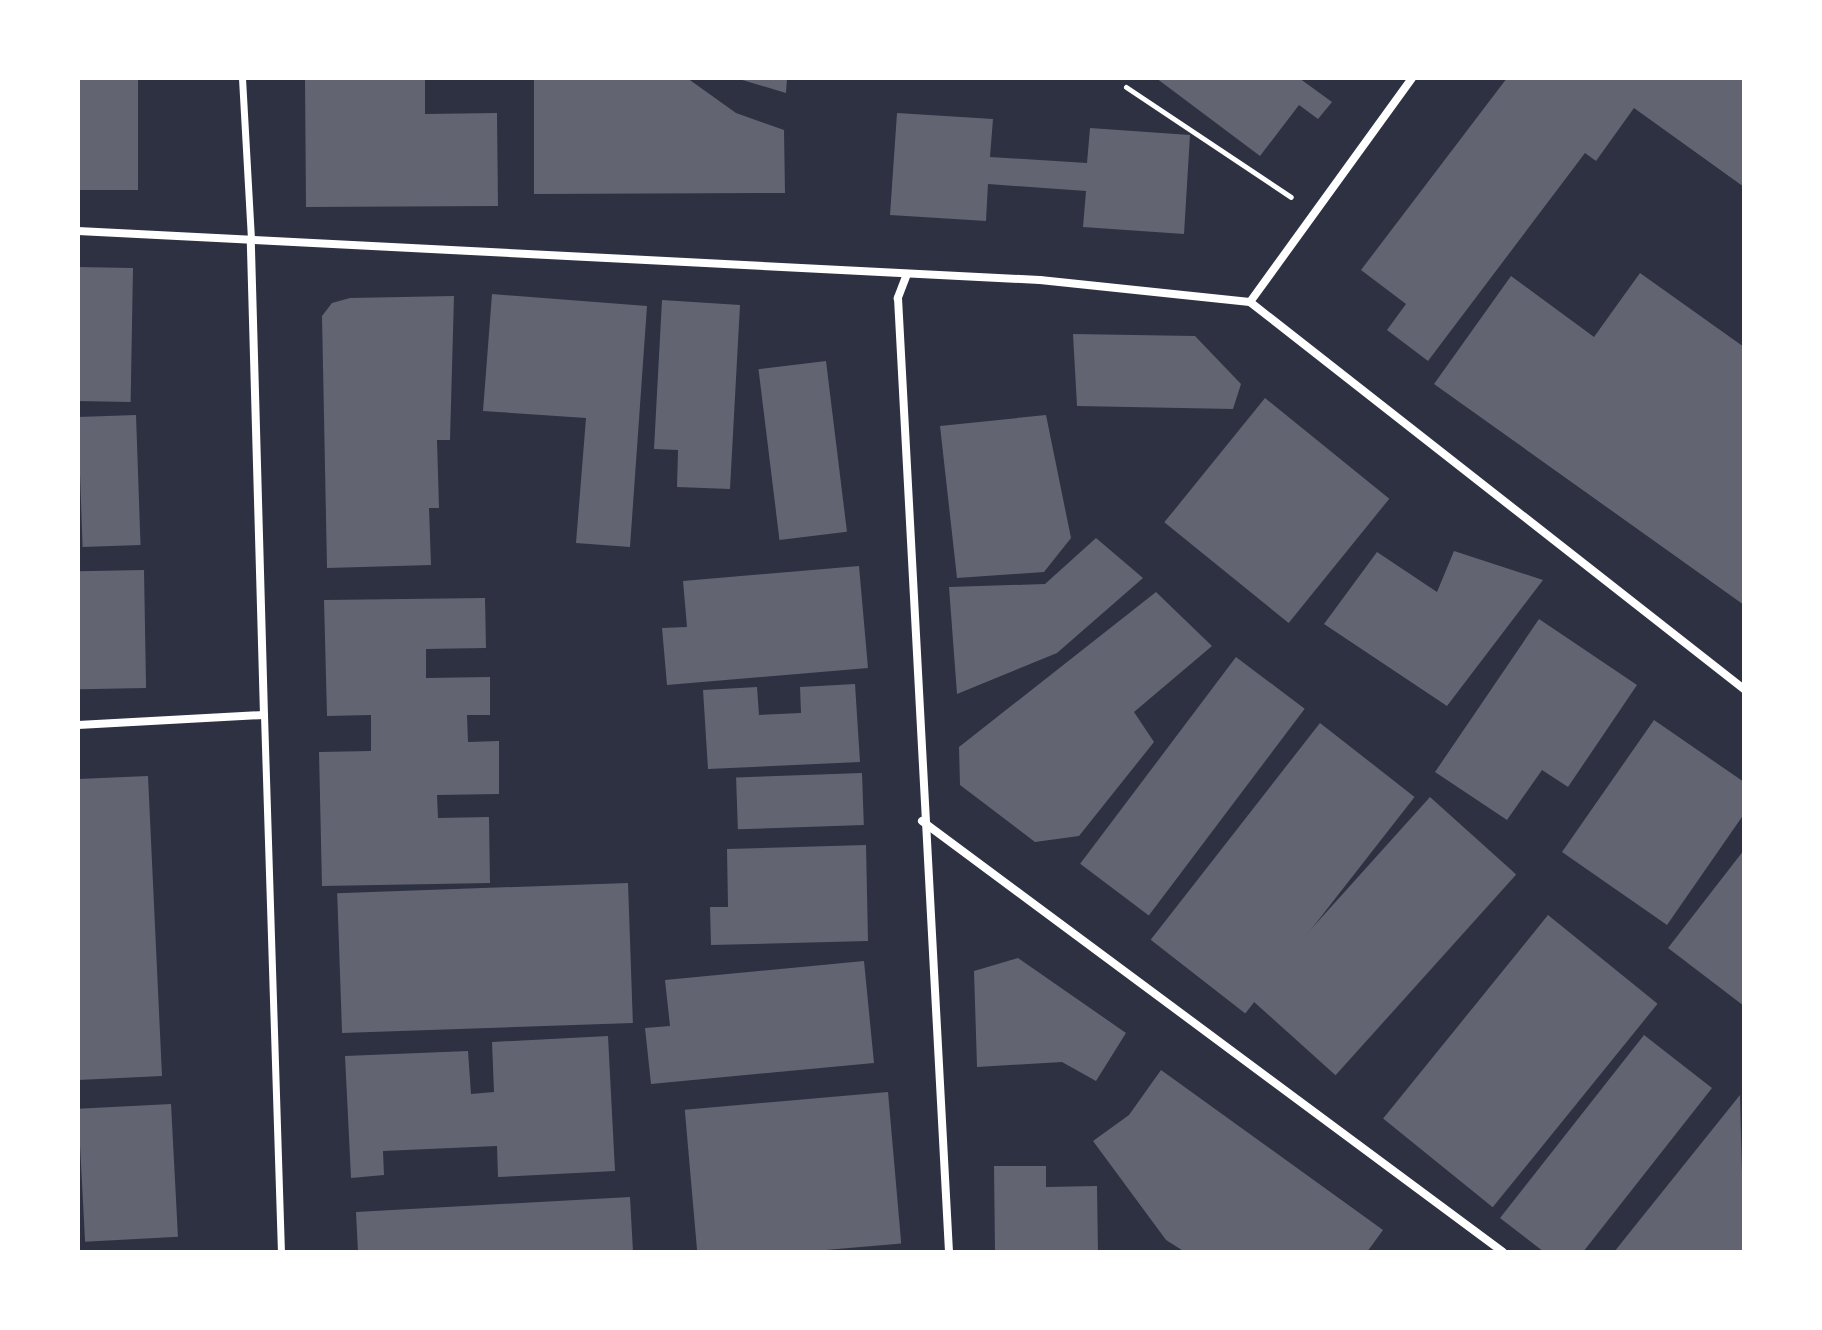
<!DOCTYPE html>
<html>
<head>
<meta charset="utf-8">
<style>
  body { margin:0 }
  #map { position:relative; width:1822px; height:1330px; overflow:hidden; background:#2d3142; font-family:"Nunito Sans",sans-serif }
  div>[style] { position:absolute }
  .building>* { inset:0; background:#626471; transform-origin:0 0 }
  .path>* { height:5px; margin:-2.5px; padding:0 2.5px; transform-origin:2.5px; border-radius:2.5px; background:#fff }
  .pedestrian>* { height:7px; margin:-3.5px; padding:0 3.5px; transform-origin:3.5px; border-radius:3.5px; background:#fff }
  .minor>* { height:8px; margin:-4px; padding:0 4px; transform-origin:4px; border-radius:4px; background:#fff }
  span { translate:-50% -50%; white-space:nowrap; text-align:center; line-height:1.15; -webkit-text-stroke:6px #fff; paint-order:stroke }
  .frame { position:absolute; inset:0; border:80px solid #fff; pointer-events:none }
</style>
</head>
<body>
<div id="map">
  <div class="building">
    <div style="left:78px;top:78px;width:60px;height:112px"></div>
    <div style="clip-path:polygon(305px 78px,425px 78px,425px 114px,497px 113px,498px 206px,306px 207px)"></div>
    <div style="clip-path:polygon(687px 78px,736px 113px,784px 130px,785px 193px,534px 194px,534px 80px)"></div>
    <div style="clip-path:polygon(739px 78px,787px 78px,786px 93px,739px 79px)"></div>
    <div style="clip-path:polygon(1156px 78px,1299px 78px,1332px 102px,1318px 119px,1299px 105px,1260px 156px)"></div>
    <div style="clip-path:polygon(1507px 78px,1744px 78px,1744px 187px,1634px 108px,1596px 161px,1585px 153px,1428px 361px,1387px 330px,1406px 304px,1361px 270px)"></div>
    <div style="clip-path:polygon(897px 113px,993px 119px,990px 157px,1087px 163px,1090px 128px,1190px 135px,1184px 234px,1083px 227px,1086px 191px,988px 184px,986px 221px,890px 215px)"></div>
    <div style="left:78px;top:267px;width:55px;height:134px;rotate:1deg"></div>
    <div style="clip-path:polygon(1640px 273px,1744px 347px,1744px 605px,1434px 384px,1511px 276px,1594px 337px)"></div>
    <div style="clip-path:polygon(492px 294px,647px 306px,630px 547px,576px 543px,586px 418px,483px 411px)"></div>
    <div style="clip-path:polygon(454px 296px,450px 440px,437px 440px,439px 508px,429px 508px,431px 565px,327px 568px,322px 316px,332px 303px,350px 298px)"></div>
    <div style="clip-path:polygon(662px 300px,740px 305px,730px 489px,677px 487px,678px 450px,654px 449px)"></div>
    <div style="clip-path:polygon(1073px 334px,1195px 336px,1241px 384px,1233px 409px,1077px 406px)"></div>
    <div style="left:826px;top:361px;width:172px;height:68px;rotate:83deg"></div>
    <div style="left:1265px;top:398px;width:160px;height:160px;rotate:39deg"></div>
    <div style="left:136px;top:415px;width:130px;height:58px;rotate:88deg"></div>
    <div style="clip-path:polygon(1046px 415px,1071px 538px,1044px 572px,957px 578px,940px 426px)"></div>
    <div style="clip-path:polygon(1096px 538px,1143px 578px,1057px 653px,957px 694px,949px 587px,1045px 584px)"></div>
    <div style="clip-path:polygon(1454px 551px,1543px 580px,1447px 706px,1324px 624px,1377px 552px,1437px 592px)"></div>
    <div style="clip-path:polygon(859px 566px,868px 668px,667px 685px,662px 628px,687px 627px,683px 581px)"></div>
    <div style="left:144px;top:570px;width:118px;height:66px;rotate:89deg"></div>
    <div style="clip-path:polygon(1156px 592px,1212px 646px,1134px 712px,1154px 742px,1079px 836px,1035px 842px,960px 785px,959px 747px)"></div>
    <div style="clip-path:polygon(485px 598px,486px 648px,426px 649px,426px 678px,490px 677px,490px 715px,467px 715px,468px 742px,499px 741px,499px 794px,437px 795px,438px 818px,489px 817px,490px 883px,322px 886px,319px 752px,371px 751px,371px 715px,327px 716px,324px 600px)"></div>
    <div style="clip-path:polygon(1539px 619px,1637px 685px,1568px 787px,1542px 770px,1507px 820px,1435px 772px)"></div>
    <div style="left:1236px;top:657px;width:86px;height:259px;rotate:37deg"></div>
    <div style="clip-path:polygon(855px 684px,860px 762px,708px 769px,703px 690px,757px 687px,759px 715px,801px 713px,800px 687px)"></div>
    <div style="clip-path:polygon(1654px 720px,1744px 782px,1744px 814px,1667px 925px,1562px 852px)"></div>
    <div style="left:1320px;top:723px;width:120px;height:275px;rotate:38deg"></div>
    <div style="left:862px;top:773px;width:52px;height:126px;rotate:88deg"></div>
    <div style="clip-path:polygon(148px 776px,162px 1076px,78px 1080px,78px 779px)"></div>
    <div style="left:1430px;top:797px;width:116px;height:270px;rotate:42deg"></div>
    <div style="clip-path:polygon(866px 845px,868px 941px,711px 945px,710px 907px,728px 907px,727px 849px)"></div>
    <div style="clip-path:polygon(1744px 850px,1744px 1006px,1668px 948px)"></div>
    <div style="left:628px;top:883px;width:140px;height:291px;rotate:88deg"></div>
    <div style="left:1548px;top:915px;width:141px;height:262px;rotate:39deg"></div>
    <div style="clip-path:polygon(1018px 958px,1126px 1033px,1096px 1081px,1062px 1062px,977px 1067px,974px 971px)"></div>
    <div style="clip-path:polygon(864px 961px,874px 1063px,651px 1084px,645px 1028px,670px 1026px,665px 980px)"></div>
    <div style="clip-path:polygon(1644px 1035px,1712px 1088px,1583px 1252px,1544px 1252px,1500px 1218px)"></div>
    <div style="clip-path:polygon(608px 1036px,615px 1171px,498px 1177px,497px 1146px,383px 1151px,384px 1175px,351px 1178px,345px 1056px,468px 1051px,471px 1094px,494px 1092px,492px 1042px)"></div>
    <div style="clip-path:polygon(1161px 1070px,1383px 1230px,1367px 1252px,1185px 1252px,1166px 1240px,1093px 1141px,1129px 1115px)"></div>
    <div style="left:888px;top:1092px;width:152px;height:204px;rotate:85deg"></div>
    <div style="clip-path:polygon(1740px 1095px,1744px 1252px,1614px 1252px)"></div>
    <div style="left:171px;top:1104px;width:133px;height:93px;rotate:87deg"></div>
    <div style="clip-path:polygon(994px 1166px,1046px 1166px,1046px 1187px,1097px 1186px,1098px 1252px,995px 1252px)"></div>
    <div style="clip-path:polygon(630px 1197px,633px 1252px,358px 1252px,356px 1212px)"></div>
  </div>
  <div class="path">
    <div style="left:1126px;top:87px;width:198px;rotate:33.7deg"></div>
  </div>
  <div class="pedestrian">
    <div style="left:242px;top:78px;width:161px;rotate:86.8deg"></div>
    <div style="left:264px;top:715px;width:537px;rotate:88.19deg"></div>
  </div>
  <div class="minor">
    <div style="left:78px;top:231px;width:963px;rotate:2.92deg"></div>
    <div style="left:1040px;top:280px;width:211px;rotate:6deg"></div>
    <div style="left:1250px;top:302px;width:628px;rotate:38.08deg"></div>
    <div style="left:907px;top:274px;width:26px;rotate:111deg"></div>
    <div style="left:898px;top:298px;width:955px;rotate:86.94deg"></div>
    <div style="left:1250px;top:302px;width:276px;rotate:-54.1deg"></div>
    <div style="left:78px;top:725px;width:186px;rotate:-3.1deg"></div>
    <div style="left:264px;top:715px;width:476px;rotate:-91.6deg"></div>
    <div style="left:922px;top:821px;width:723px;rotate:36.57deg"></div>
  </div>
  <div class="frame"></div>
</div>
</body>
</html>
